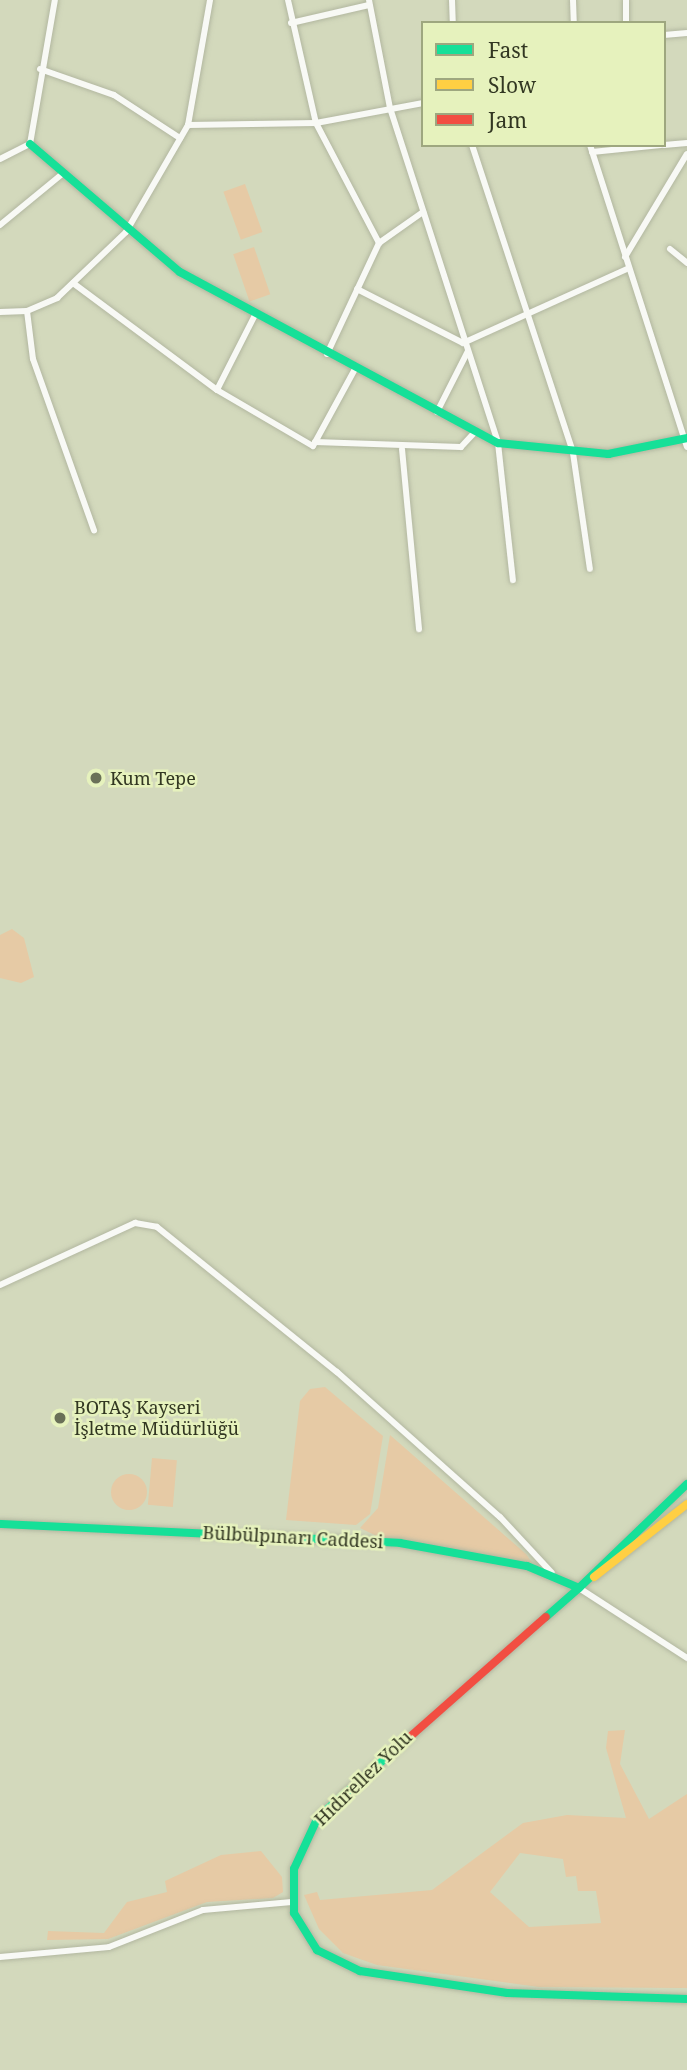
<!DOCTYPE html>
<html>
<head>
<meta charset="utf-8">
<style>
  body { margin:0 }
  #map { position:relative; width:687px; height:2070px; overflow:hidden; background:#d3d9bc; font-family:"Noto Serif",serif }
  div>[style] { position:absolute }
  .green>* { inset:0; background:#e6caa5; transform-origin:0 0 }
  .round { border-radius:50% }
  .roads { filter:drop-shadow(0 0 2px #b2b7a0) drop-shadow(0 0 2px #b2b7a0) }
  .street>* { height:6px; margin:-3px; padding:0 3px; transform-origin:3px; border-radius:3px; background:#f8f9f5 }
  .fast>* { height:8px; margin:-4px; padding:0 4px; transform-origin:4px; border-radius:4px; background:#16e098 }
  .slow>* { height:8px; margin:-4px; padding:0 4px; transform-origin:4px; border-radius:4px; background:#ffcf43 }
  .jam>* { height:8px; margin:-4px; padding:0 4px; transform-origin:4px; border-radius:4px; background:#f24e42 }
  .dots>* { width:19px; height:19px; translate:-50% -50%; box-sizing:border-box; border:4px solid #e6f2bd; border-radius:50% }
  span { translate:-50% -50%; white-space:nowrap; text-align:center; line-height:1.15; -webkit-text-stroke:5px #e6f2bd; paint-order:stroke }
  .poi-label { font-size:18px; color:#323722 }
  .left { translate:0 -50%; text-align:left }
  .street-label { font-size:18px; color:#323722 }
  .legend { position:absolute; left:421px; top:21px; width:245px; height:126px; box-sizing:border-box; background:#e6f2bd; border:2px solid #9ea77f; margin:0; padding:9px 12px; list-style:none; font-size:21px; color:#323722 }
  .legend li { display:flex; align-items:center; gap:14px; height:35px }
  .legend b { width:35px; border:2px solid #9ea77f }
</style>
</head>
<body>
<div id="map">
  <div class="green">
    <div style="left:245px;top:184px;width:51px;height:23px;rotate:70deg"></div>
    <div style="left:254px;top:247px;width:50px;height:22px;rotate:71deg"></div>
    <div style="clip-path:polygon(12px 929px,24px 938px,34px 977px,21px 983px,0 978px,0 935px)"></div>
    <div style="clip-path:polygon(325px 1387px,383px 1436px,370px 1514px,356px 1525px,286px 1520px,300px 1401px,310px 1389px)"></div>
    <div style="clip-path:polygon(390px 1435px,526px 1554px,537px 1570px,389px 1542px,360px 1528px,378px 1508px)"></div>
    <div style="left:152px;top:1458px;width:25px;height:47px;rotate:5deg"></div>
    <div class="round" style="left:111px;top:1474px;width:36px;height:36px"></div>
    <div style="clip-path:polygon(evenodd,625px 1730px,620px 1764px,649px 1819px,687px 1794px,687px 1988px,539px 1987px,377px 1965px,343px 1953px,319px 1929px,304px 1895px,317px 1892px,320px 1900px,432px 1890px,523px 1823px,567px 1815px,626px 1818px,606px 1748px,608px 1731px,625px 1730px,520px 1853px,563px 1859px,566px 1877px,576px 1876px,578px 1891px,596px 1891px,601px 1923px,529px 1927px,490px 1892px,520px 1853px)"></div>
    <div style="clip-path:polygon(261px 1851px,282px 1877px,283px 1892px,273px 1898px,207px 1902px,108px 1939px,47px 1940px,48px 1931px,104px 1933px,127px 1902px,167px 1892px,165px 1881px,221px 1855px)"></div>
  </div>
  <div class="roads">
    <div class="street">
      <div style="left:288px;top:0;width:126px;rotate:77.2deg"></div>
      <div style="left:316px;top:123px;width:136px;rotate:62.3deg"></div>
      <div style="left:369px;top:0;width:110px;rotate:79deg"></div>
      <div style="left:390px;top:108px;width:352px;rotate:72.1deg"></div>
      <div style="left:498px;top:443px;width:138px;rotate:83.8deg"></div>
      <div style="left:452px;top:0;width:23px;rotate:88deg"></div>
      <div style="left:573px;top:0;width:23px;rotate:88deg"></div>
      <div style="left:291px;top:23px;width:80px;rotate:-13deg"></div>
      <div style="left:626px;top:23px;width:23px;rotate:-90deg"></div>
      <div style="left:664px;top:35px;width:23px;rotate:-5deg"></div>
      <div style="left:40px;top:69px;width:78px;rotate:19.4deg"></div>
      <div style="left:114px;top:95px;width:79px;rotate:33.1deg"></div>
      <div style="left:188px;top:125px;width:128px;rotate:-0.9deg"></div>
      <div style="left:316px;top:123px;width:109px;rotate:-10.6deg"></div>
      <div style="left:472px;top:145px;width:324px;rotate:71.8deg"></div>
      <div style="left:573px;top:453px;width:117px;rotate:81.7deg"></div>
      <div style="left:590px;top:145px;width:317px;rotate:72.2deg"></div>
      <div style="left:664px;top:145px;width:23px;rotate:-5deg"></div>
      <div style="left:592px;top:152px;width:69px;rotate:-5.8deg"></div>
      <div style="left:0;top:159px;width:34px;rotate:-27deg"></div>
      <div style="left:30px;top:144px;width:146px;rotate:-80.2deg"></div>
      <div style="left:0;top:225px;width:80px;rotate:-39.4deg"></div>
      <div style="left:670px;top:249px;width:22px;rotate:39deg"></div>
      <div style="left:625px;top:257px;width:120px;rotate:-59deg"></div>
      <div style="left:73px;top:283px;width:179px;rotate:36.6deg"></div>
      <div style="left:357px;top:289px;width:119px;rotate:27deg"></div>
      <div style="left:463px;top:343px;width:182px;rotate:-24.3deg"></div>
      <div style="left:27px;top:311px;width:48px;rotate:82.9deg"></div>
      <div style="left:33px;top:359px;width:182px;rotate:70.4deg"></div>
      <div style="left:0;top:312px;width:27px;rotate:-2deg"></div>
      <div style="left:27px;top:311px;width:33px;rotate:-23deg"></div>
      <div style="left:57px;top:298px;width:95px;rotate:-43.7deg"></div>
      <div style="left:126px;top:232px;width:124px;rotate:-59.9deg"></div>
      <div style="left:188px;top:125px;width:127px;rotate:-80deg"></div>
      <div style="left:255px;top:315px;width:84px;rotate:116.9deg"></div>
      <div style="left:217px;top:390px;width:111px;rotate:30.3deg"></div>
      <div style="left:313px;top:446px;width:88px;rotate:-61.4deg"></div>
      <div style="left:327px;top:354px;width:123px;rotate:-64.9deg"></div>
      <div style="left:379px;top:243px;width:54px;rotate:-35.2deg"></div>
      <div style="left:437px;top:412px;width:68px;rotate:-63.1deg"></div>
      <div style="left:315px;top:442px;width:146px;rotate:2deg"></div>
      <div style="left:461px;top:447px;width:21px;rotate:-47deg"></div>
      <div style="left:402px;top:449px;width:181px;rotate:84.6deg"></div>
      <div style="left:0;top:1285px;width:149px;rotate:-24.7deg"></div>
      <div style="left:135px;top:1223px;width:22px;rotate:10deg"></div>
      <div style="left:157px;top:1227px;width:231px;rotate:38.9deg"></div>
      <div style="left:337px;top:1372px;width:218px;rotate:41.7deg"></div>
      <div style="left:500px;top:1517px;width:76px;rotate:47.1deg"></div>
      <div style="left:579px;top:1588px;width:129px;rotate:32.9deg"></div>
      <div style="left:0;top:1957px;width:109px;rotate:-5.2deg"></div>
      <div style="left:109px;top:1947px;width:101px;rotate:-21.5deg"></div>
      <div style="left:203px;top:1910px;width:89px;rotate:-5.1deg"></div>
    </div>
    <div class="fast">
      <div style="left:30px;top:144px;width:197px;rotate:40.5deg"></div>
      <div style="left:180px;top:272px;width:361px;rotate:28.3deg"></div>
      <div style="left:498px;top:443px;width:111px;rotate:5.7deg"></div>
      <div style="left:608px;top:454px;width:81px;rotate:-11.4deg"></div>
      <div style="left:0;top:1524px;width:400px;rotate:2.7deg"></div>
      <div style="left:400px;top:1543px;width:129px;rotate:10.3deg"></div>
      <div style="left:527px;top:1566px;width:56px;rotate:22.9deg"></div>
      <div style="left:579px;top:1588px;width:44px;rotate:138.7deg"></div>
      <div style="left:579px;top:1588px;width:150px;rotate:-43.9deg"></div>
      <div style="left:404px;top:1742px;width:114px;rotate:138.9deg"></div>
      <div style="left:318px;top:1817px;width:57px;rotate:114.8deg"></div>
      <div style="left:294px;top:1869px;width:44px;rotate:90deg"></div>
      <div style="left:294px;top:1913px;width:44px;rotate:58.1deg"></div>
      <div style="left:317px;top:1950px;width:48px;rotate:26deg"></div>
      <div style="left:360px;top:1971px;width:149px;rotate:8.5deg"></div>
      <div style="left:507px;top:1993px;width:180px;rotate:1.9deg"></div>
    </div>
    <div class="slow">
      <div style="left:594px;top:1577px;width:118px;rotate:-38.1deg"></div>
    </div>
    <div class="jam">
      <div style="left:404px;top:1742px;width:189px;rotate:-41.4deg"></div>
    </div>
  </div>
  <div class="dots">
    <div style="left:96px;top:778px;background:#6a7058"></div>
    <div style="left:60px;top:1418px;background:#6a7058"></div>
  </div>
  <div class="poi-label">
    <span class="left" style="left:110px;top:778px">Kum Tepe</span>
    <span class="left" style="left:74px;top:1418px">BOTAŞ Kayseri<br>İşletme Müdürlüğü</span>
  </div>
  <div class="street-label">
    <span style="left:293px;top:1537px;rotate:3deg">Bülbülpınarı Caddesi</span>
    <span style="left:363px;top:1778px;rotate:-44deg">Hıdırellez Yolu</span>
  </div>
  <ul class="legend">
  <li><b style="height:9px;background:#16e098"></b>Fast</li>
  <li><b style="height:9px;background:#ffcf43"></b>Slow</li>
  <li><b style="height:9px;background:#f24e42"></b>Jam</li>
  </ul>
</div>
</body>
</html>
